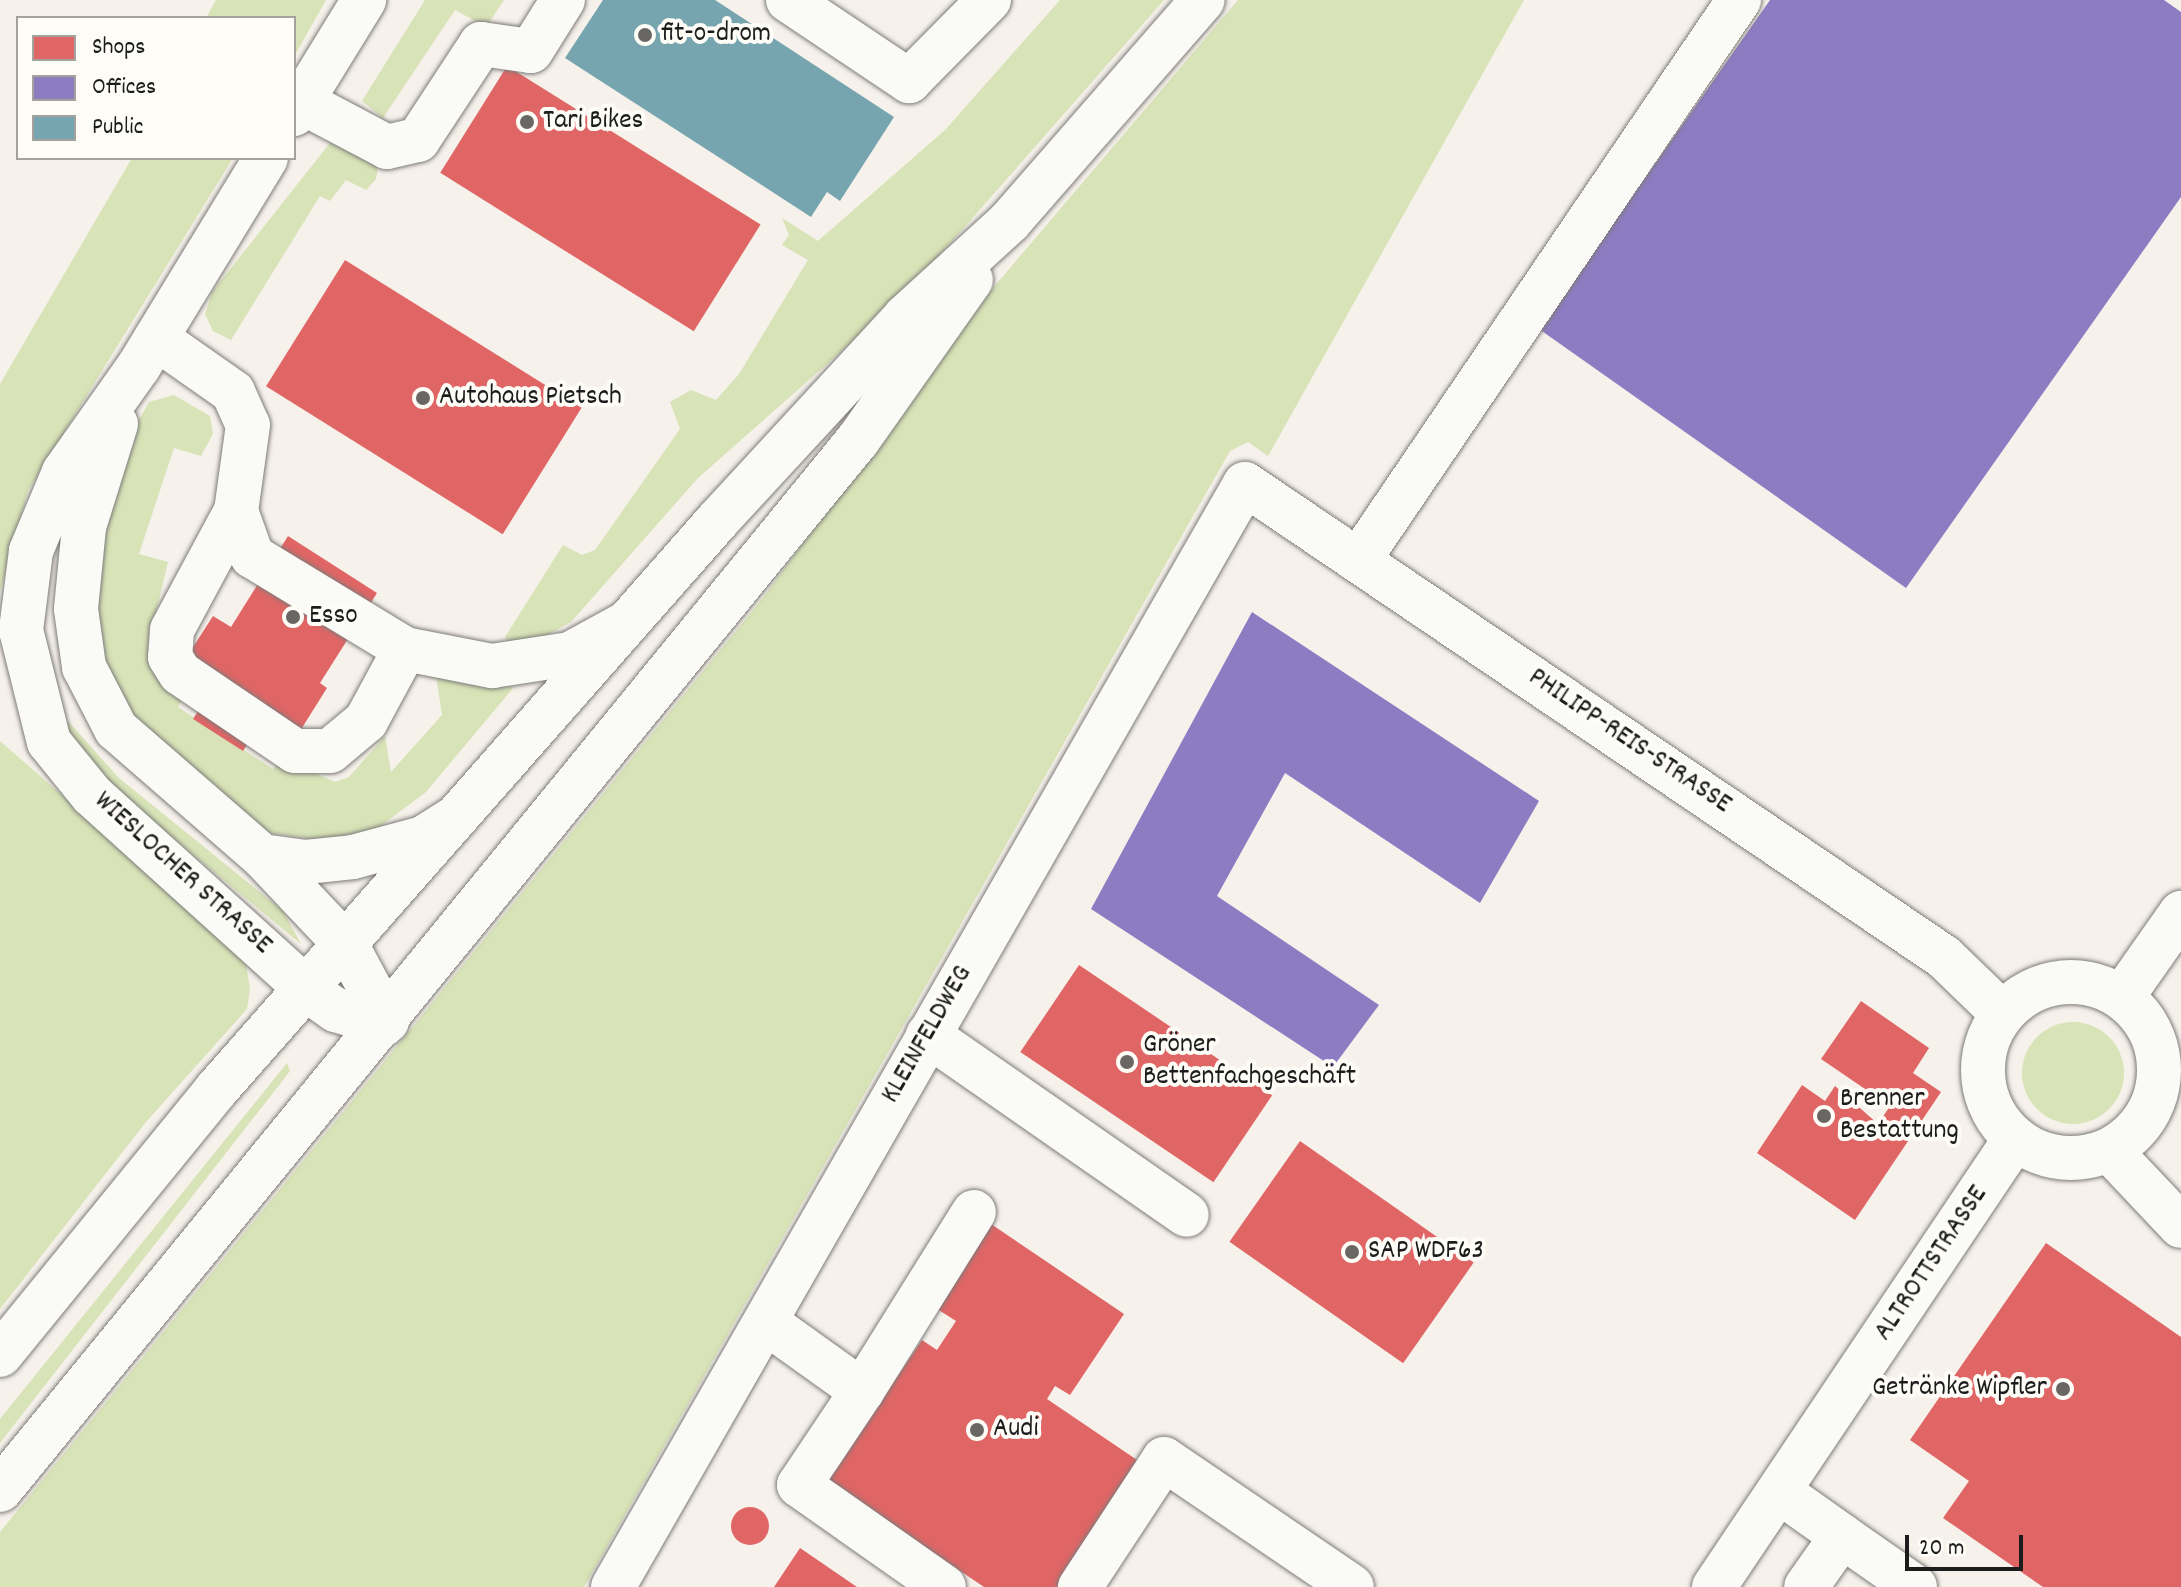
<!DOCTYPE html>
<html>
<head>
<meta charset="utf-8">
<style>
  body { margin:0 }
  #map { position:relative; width:2181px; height:1587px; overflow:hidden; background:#f6f1eb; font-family:Dekko,sans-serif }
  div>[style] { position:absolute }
  .green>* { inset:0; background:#d8e3b7 }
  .round { border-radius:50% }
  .shops>* { inset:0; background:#e06666; transform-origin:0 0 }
  .offices>* { inset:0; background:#8e7cc3 }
  .public>* { inset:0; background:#76a5af }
  .roads { filter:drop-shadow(0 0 2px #7e7c79) drop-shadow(0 0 2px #7e7c79) }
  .minor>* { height:44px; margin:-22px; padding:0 22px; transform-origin:22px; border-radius:22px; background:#fafaf7 }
  .minor>.ring { margin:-22px; padding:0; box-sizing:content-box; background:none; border:44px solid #fafaf7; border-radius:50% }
  .major>* { height:44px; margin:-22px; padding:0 22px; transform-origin:22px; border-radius:22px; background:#fafaf7 }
  .dots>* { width:22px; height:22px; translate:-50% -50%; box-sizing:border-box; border:4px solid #fdfcf7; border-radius:50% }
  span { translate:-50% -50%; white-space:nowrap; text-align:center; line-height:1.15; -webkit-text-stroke:8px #fdfcf7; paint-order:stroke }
  .poi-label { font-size:28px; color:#1c1c1c }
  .left { translate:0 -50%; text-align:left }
  .right { translate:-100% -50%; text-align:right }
  .street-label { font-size:28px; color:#1c1c1c }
  .legend { position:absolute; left:16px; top:16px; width:280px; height:144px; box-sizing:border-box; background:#fdfcf7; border:2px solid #a3a29f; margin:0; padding:10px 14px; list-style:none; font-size:24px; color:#1c1c1c }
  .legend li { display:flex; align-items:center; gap:16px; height:40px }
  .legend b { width:40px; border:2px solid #a3a29f }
  .scale { position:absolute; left:1905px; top:1535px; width:118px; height:36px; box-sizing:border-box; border:4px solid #1c1c1c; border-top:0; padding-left:10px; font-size:24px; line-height:28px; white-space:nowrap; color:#1c1c1c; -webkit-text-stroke:6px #fdfcf7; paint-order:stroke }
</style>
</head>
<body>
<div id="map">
  <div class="green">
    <div style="clip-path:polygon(216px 0,326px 0,294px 57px,294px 18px,206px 18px)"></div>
    <div style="clip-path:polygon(425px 0,504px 0,486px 27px,455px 10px,383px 118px,362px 101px)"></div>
    <div style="clip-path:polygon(1060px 0,1164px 0,904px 296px,698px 478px,571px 622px,529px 645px,510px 646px,505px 637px,563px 545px,582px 555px,595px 550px,680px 429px,670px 402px,691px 390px,716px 400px,739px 374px,808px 260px,782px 245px,789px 235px,782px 218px,818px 241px,945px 130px)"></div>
    <div style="clip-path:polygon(1238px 0,1524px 0,1268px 456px,1248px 442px,1230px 451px,584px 1587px,0 1587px,0 1532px,762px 599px,981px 302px)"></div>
    <div style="clip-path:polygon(345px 124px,382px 144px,376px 179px,366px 190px,346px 180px,330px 201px,320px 196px,231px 340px,213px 331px,205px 314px,212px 292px)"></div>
    <div style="clip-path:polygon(132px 158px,233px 158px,28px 491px,0 592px,0 384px)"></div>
    <div style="clip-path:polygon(174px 395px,210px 416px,213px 434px,201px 456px,174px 448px,139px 554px,168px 562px,151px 633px,184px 695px,178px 707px,273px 769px,284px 759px,335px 782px,349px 777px,385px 736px,391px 772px,442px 715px,436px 676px,514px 687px,426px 792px,374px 831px,325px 841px,265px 832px,131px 726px,88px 618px,117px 459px,149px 402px)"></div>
    <div style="clip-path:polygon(68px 721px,119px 778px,283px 911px,301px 944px,102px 779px,67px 738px)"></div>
    <div style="clip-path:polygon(0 741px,223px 936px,246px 964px,250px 989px,247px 1009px,146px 1122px,0 1309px)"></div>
    <div class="round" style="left:2022px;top:1022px;width:102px;height:102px"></div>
    <div style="clip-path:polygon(287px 1063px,290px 1071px,0 1443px,0 1419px)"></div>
  </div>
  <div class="shops">
    <div style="left:507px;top:66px;width:299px;height:126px;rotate:32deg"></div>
    <div style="left:345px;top:260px;width:279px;height:149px;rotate:32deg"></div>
    <div style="clip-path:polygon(288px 536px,377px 593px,320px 683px,327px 688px,300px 731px,269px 711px,243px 751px,193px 719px,219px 679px,186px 658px,213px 616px,231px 627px)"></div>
    <div style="left:1079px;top:965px;width:233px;height:105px;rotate:34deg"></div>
    <div style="clip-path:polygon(1861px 1001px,1929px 1048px,1913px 1073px,1941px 1092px,1855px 1220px,1757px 1153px,1802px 1085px,1825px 1101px,1835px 1086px,1878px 1124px,1890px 1106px,1821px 1059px)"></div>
    <div style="left:1300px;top:1141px;width:212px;height:123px;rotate:35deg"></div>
    <div style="clip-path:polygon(991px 1224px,1124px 1314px,1070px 1395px,1055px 1386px,1047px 1399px,1140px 1462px,1057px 1587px,984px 1587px,827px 1481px,922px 1340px,937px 1350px,956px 1321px,934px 1307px)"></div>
    <div style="clip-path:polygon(2046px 1243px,2181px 1337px,2181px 1587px,2043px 1587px,1943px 1518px,1969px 1481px,1910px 1440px)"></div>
    <div class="round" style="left:731px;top:1507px;width:38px;height:38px"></div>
    <div style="clip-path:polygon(800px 1548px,857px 1587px,774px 1587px)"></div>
  </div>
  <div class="offices">
    <div style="clip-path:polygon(1770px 0,2164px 0,2181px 12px,2181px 197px,1906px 588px,1539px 329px)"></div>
    <div style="clip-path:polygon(1252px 612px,1539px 801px,1480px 903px,1285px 773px,1217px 896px,1379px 1005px,1333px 1067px,1091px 909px)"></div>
  </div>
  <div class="public">
    <div style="clip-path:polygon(603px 0,715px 0,894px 117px,840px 201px,827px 192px,811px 217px,565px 58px)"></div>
  </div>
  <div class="roads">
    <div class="minor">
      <div style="left:788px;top:0;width:146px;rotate:33.8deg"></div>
      <div style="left:909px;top:81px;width:114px;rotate:-45.4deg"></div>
      <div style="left:302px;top:102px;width:96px;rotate:27.9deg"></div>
      <div style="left:387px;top:147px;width:32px;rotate:-13deg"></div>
      <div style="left:418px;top:140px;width:115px;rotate:-56.7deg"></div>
      <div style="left:481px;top:44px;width:50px;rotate:8deg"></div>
      <div style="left:531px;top:51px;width:60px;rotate:-57.9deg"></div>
      <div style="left:294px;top:114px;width:134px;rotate:-58.4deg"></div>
      <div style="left:266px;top:158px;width:244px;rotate:121.4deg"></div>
      <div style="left:139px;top:366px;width:130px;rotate:125.3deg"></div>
      <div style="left:64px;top:472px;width:86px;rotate:112.7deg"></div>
      <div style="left:31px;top:551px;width:80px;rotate:97.2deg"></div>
      <div style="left:21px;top:630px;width:115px;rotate:76deg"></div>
      <div style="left:49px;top:742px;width:68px;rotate:50.9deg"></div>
      <div style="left:92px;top:795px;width:294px;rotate:42.1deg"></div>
      <div style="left:310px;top:992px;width:32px;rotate:35deg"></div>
      <div style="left:336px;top:1010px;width:49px;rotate:17.7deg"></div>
      <div style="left:156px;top:338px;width:94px;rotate:35deg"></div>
      <div style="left:233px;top:392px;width:36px;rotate:66deg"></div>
      <div style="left:248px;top:425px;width:87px;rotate:97.9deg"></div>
      <div style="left:236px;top:511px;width:48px;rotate:70.4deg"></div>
      <div style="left:252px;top:556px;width:179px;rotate:31.3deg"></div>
      <div style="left:405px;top:649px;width:89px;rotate:11.1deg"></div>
      <div style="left:492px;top:666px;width:79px;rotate:-8.7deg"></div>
      <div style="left:570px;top:654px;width:60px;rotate:-28.7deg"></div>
      <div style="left:116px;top:424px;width:108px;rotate:107.3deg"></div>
      <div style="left:84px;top:527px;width:82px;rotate:95.6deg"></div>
      <div style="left:76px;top:609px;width:59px;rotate:82.1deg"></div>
      <div style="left:84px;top:667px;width:70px;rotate:62.7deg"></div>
      <div style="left:116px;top:729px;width:194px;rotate:41deg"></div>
      <div style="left:262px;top:856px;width:124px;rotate:46.6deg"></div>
      <div style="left:347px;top:946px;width:85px;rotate:61.9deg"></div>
      <div style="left:236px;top:511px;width:135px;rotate:118.3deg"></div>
      <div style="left:172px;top:630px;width:27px;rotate:94deg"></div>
      <div style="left:170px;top:657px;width:19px;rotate:58deg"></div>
      <div style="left:180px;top:673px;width:139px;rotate:34.1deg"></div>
      <div style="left:295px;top:751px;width:35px"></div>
      <div style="left:330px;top:751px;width:47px;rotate:-39.8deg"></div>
      <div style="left:366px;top:721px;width:82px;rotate:-61.6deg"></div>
      <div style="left:1360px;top:558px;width:675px;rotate:-55.82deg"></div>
      <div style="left:262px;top:856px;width:44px;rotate:7.8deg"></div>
      <div style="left:306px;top:862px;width:47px;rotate:-6.1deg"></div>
      <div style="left:353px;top:857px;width:73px;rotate:-15.2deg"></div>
      <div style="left:423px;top:838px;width:41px;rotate:-32.2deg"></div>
      <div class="ring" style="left:1983px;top:982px;width:132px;height:132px"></div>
      <div style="left:2122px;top:997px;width:103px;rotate:-54.9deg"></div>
      <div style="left:928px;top:1035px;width:315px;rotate:34.8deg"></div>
      <div style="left:2110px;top:1151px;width:103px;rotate:46.6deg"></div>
      <div style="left:767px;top:1323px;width:117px;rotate:35.6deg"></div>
      <div style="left:862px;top:1391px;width:113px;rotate:123.8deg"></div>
      <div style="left:799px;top:1485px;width:177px;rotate:35.1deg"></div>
      <div style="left:862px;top:1391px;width:211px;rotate:-58deg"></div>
      <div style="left:1780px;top:1492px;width:76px;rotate:35.4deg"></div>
      <div style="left:1842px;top:1536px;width:62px;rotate:125.2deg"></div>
      <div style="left:1842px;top:1536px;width:89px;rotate:34.9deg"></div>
      <div style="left:613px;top:1587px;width:1271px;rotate:-60.19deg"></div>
      <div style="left:1245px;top:484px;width:844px;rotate:34.09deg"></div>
      <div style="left:1944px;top:957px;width:81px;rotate:44deg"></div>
      <div style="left:1080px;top:1587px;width:153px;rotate:-56.7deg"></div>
      <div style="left:1164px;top:1459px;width:227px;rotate:34.2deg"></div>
      <div style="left:1714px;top:1587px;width:540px;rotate:-56.1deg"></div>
    </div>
    <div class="major">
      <div style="left:0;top:1355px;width:342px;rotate:-50.8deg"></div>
      <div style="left:216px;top:1090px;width:760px;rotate:-48.63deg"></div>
      <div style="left:718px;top:520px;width:276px;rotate:-47.3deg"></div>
      <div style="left:905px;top:317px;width:142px;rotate:-42.4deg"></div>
      <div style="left:1010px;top:221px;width:293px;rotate:-48.9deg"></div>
      <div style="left:0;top:1490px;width:1356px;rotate:-50.75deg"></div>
      <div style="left:858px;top:440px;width:196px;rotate:-54.8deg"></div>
    </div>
  </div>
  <div class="dots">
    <div style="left:645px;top:35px;background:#686764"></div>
    <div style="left:527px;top:122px;background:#686764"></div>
    <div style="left:423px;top:398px;background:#686764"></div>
    <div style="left:293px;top:617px;background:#686764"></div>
    <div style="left:1127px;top:1062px;background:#686764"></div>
    <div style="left:1824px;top:1116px;background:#686764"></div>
    <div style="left:1352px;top:1252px;background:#686764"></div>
    <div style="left:2063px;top:1389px;background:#686764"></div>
    <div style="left:977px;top:1430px;background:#686764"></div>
  </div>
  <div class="poi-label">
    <span class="left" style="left:661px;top:35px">fit-o-drom</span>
    <span class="left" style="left:543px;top:122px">Tari Bikes</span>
    <span class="left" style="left:439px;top:398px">Autohaus Pietsch</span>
    <span class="left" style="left:309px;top:617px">Esso</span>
    <span class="left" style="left:1143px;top:1062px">Gröner<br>Bettenfachgeschäft</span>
    <span class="left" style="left:1840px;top:1116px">Brenner<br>Bestattung</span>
    <span class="left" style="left:1368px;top:1252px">SAP WDF63</span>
    <span class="right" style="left:2047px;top:1389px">Getränke Wipfler</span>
    <span class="left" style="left:993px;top:1430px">Audi</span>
  </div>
  <div class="street-label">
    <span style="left:1629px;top:742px;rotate:34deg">PHILIPP-REIS-STRASSE</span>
    <span style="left:182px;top:874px;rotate:42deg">WIESLOCHER STRASSE</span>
    <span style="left:928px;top:1035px;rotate:-60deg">KLEINFELDWEG</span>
    <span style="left:1932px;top:1264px;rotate:-56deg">ALTROTTSTRASSE</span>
  </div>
  <ul class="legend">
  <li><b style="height:22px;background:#e06666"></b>Shops</li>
  <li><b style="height:22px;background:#8e7cc3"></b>Offices</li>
  <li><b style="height:22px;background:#76a5af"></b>Public</li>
  </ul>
  <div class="scale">20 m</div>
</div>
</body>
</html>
